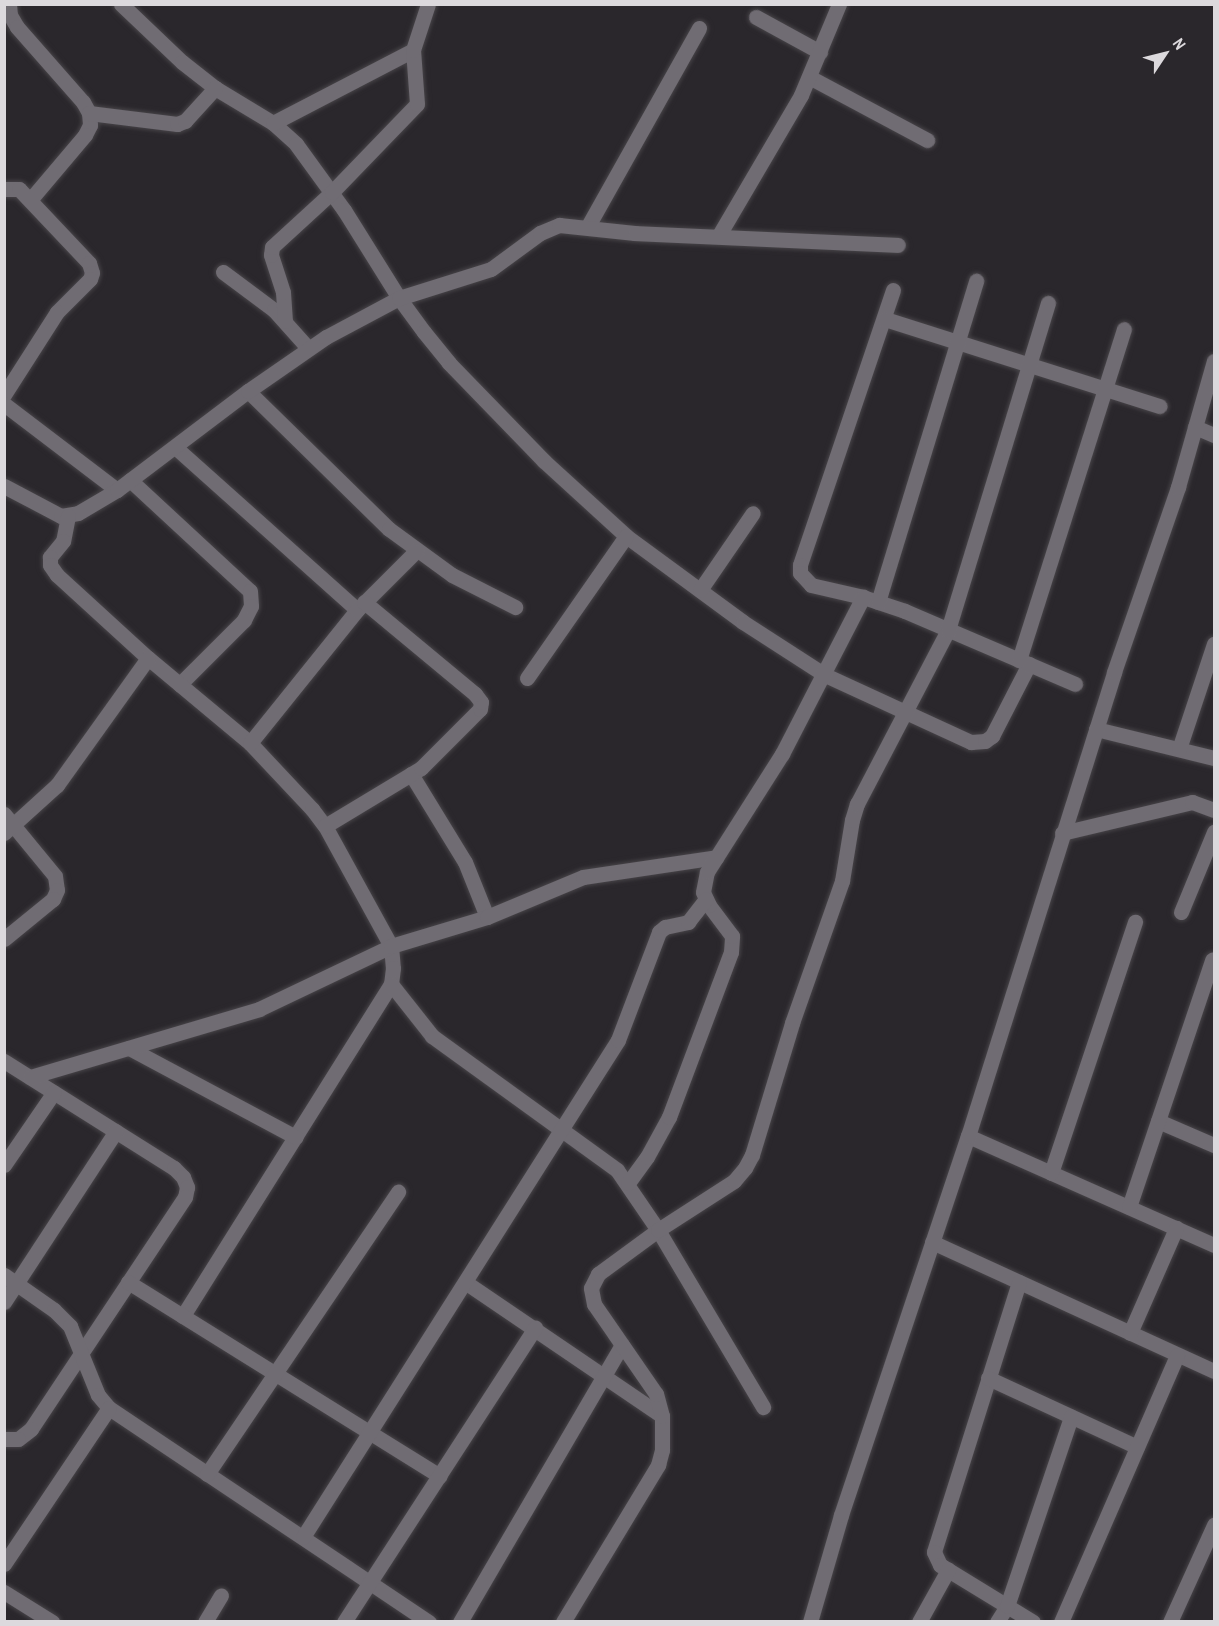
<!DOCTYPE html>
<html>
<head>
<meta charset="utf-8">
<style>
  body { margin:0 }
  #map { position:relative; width:1219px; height:1626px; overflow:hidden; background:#2a272c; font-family:"Archivo Narrow",sans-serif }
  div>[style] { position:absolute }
  .roads { filter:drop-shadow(0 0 2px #474448) drop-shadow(0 0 2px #474448) }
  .minor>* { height:15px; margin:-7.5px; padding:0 7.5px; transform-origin:7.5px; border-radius:7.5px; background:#706c73 }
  span { translate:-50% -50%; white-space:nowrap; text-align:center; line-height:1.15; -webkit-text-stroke:5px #2a272c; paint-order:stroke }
  .frame { position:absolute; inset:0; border:6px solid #dcd9dd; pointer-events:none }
  .north { position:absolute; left:1135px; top:24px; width:60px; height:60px; -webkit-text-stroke:4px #2a272c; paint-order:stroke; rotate:55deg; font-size:16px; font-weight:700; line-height:24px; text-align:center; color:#dcd9dd }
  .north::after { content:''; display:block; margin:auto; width:21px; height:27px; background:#dcd9dd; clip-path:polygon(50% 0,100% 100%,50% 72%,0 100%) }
</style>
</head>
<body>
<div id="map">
  <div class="roads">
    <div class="minor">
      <div style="left:9px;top:4px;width:11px;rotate:85deg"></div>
      <div style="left:10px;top:15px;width:14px;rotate:60deg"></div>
      <div style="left:17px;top:27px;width:100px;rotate:48.7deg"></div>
      <div style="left:83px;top:102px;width:13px;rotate:61deg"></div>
      <div style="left:89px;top:113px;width:12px;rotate:85deg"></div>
      <div style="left:90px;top:125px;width:11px;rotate:117deg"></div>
      <div style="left:85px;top:135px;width:85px;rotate:130.2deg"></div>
      <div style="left:121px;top:4px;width:84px;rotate:43.6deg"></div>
      <div style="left:182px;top:62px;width:42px;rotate:38.2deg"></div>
      <div style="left:215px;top:88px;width:68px;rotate:31.1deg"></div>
      <div style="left:273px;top:123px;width:31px;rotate:42deg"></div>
      <div style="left:296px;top:144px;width:82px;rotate:54deg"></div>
      <div style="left:344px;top:210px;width:104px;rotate:58deg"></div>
      <div style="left:399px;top:298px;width:42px;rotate:53.7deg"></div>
      <div style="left:424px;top:332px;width:40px;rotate:51deg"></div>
      <div style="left:449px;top:363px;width:136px;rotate:45.9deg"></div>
      <div style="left:544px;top:461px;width:111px;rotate:42.4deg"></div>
      <div style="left:626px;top:536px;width:145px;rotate:36.3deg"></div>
      <div style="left:743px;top:622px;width:98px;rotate:32.9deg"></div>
      <div style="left:825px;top:675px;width:161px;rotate:24.7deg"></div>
      <div style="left:971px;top:742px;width:14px;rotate:-4deg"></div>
      <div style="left:985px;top:741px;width:9px;rotate:-36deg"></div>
      <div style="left:992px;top:736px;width:81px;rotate:-62.8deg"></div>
      <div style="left:756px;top:17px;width:73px;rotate:28.7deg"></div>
      <div style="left:809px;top:77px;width:134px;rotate:28.1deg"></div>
      <div style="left:89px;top:113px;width:89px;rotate:7.1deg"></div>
      <div style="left:177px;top:124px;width:9px;rotate:-21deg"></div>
      <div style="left:185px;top:121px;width:45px;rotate:-47.7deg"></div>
      <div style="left:273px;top:123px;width:158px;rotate:-27.5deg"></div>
      <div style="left:4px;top:189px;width:15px"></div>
      <div style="left:19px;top:189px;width:102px;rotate:46.6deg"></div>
      <div style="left:89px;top:263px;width:10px;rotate:73deg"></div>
      <div style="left:92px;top:273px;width:6px;rotate:108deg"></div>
      <div style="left:90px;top:279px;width:47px;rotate:135deg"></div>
      <div style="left:57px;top:312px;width:98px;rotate:122.6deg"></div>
      <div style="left:588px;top:226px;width:227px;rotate:-60.7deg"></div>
      <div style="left:719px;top:235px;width:162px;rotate:-59.6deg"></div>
      <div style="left:801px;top:95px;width:99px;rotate:-67.3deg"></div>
      <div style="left:223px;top:272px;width:64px;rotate:36.7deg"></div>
      <div style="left:274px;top:310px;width:51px;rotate:48.2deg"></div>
      <div style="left:893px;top:290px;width:290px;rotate:108.7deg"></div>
      <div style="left:800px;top:565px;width:8px;rotate:90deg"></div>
      <div style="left:800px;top:573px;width:16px;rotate:47deg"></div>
      <div style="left:811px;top:585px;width:53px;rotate:13deg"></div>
      <div style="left:863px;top:597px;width:44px;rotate:18.4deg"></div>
      <div style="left:905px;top:611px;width:185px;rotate:23.2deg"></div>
      <div style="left:885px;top:319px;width:288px;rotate:17.6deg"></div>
      <div style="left:285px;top:321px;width:29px;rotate:-94deg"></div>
      <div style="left:283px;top:292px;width:39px;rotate:-108deg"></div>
      <div style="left:271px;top:255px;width:8px;rotate:-83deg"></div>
      <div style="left:272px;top:247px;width:81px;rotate:-42.5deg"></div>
      <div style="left:332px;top:192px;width:122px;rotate:-46deg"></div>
      <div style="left:417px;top:104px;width:54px;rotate:-94.2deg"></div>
      <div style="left:413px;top:50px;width:48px;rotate:-71.9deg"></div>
      <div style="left:248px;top:391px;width:197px;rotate:44.4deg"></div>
      <div style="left:389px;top:529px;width:78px;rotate:36.1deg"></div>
      <div style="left:452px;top:575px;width:71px;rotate:26.9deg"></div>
      <div style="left:4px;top:404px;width:142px;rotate:37.3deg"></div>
      <div style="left:1195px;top:427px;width:21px;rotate:23deg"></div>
      <div style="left:175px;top:447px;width:244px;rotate:41.8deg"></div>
      <div style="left:130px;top:480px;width:163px;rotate:42.8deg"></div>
      <div style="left:250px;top:591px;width:15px;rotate:86deg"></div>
      <div style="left:251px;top:606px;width:16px;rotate:117deg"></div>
      <div style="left:244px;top:620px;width:91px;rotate:135deg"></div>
      <div style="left:4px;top:486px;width:64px;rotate:27.8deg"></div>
      <div style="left:61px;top:516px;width:17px;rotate:-10deg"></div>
      <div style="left:78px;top:513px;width:45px;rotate:-30.5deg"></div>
      <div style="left:117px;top:490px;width:164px;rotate:-37.1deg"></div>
      <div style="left:248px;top:391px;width:95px;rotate:-34.7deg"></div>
      <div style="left:326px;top:337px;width:83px;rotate:-28.1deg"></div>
      <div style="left:399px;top:298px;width:96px;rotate:-17.5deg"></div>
      <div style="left:491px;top:269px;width:61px;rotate:-36.3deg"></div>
      <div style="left:540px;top:233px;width:21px;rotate:-23deg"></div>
      <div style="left:559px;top:225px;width:76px;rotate:6deg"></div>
      <div style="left:635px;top:233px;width:263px;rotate:2.6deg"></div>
      <div style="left:68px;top:516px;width:25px;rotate:101deg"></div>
      <div style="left:63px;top:541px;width:21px;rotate:129deg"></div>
      <div style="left:50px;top:557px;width:8px;rotate:90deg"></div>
      <div style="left:50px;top:565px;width:12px;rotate:55deg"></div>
      <div style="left:57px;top:575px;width:123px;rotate:42.4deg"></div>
      <div style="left:148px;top:658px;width:133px;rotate:39.8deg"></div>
      <div style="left:250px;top:743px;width:91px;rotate:46.8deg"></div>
      <div style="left:312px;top:809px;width:21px;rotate:53deg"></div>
      <div style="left:325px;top:826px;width:137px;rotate:61.2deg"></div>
      <div style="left:391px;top:946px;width:22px;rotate:85deg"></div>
      <div style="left:393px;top:968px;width:16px;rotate:97deg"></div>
      <div style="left:391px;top:984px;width:392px;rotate:122.1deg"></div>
      <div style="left:700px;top:590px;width:93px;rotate:-55.5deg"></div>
      <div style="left:878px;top:602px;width:336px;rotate:-73deg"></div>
      <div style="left:1019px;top:660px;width:347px;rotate:-72.4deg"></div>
      <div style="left:527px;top:678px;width:173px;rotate:-55.1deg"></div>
      <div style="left:1096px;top:729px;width:122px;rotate:13.8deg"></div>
      <div style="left:250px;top:743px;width:171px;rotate:-51.2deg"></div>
      <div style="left:357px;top:610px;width:83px;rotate:-45deg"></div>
      <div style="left:1179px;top:749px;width:111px;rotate:-71.6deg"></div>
      <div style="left:411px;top:774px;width:103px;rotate:58.5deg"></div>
      <div style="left:465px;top:862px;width:59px;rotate:68.2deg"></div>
      <div style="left:4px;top:814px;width:80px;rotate:50.6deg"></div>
      <div style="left:55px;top:876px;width:14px;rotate:82deg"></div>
      <div style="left:57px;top:890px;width:10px;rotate:114deg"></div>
      <div style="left:53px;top:899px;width:63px;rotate:140.8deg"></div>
      <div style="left:325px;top:826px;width:112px;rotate:-31.1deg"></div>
      <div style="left:421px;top:768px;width:83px;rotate:-45deg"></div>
      <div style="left:480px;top:709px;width:7px;rotate:-82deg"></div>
      <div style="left:481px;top:702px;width:10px;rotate:-127deg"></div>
      <div style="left:475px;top:694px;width:144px;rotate:-140.3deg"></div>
      <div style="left:4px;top:833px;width:72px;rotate:-42.2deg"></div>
      <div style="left:57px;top:785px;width:156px;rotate:-54.4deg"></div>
      <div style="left:1062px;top:833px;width:134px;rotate:-13.4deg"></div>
      <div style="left:1192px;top:802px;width:23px;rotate:20deg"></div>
      <div style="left:1181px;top:912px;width:87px;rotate:-67.6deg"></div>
      <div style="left:391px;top:984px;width:66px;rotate:51.7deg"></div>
      <div style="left:432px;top:1036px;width:228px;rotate:35.9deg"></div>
      <div style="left:617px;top:1170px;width:73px;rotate:55.7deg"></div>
      <div style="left:658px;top:1230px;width:206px;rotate:59.3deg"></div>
      <div style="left:129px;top:1048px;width:189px;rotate:28.1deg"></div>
      <div style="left:4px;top:1061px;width:201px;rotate:32.2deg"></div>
      <div style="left:174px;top:1168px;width:13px;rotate:45deg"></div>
      <div style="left:183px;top:1177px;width:11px;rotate:68deg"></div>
      <div style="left:187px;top:1187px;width:10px;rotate:101deg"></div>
      <div style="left:185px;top:1197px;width:278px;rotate:123.6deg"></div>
      <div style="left:31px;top:1429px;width:16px;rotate:142deg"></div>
      <div style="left:18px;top:1439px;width:14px;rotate:180deg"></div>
      <div style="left:30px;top:1077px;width:239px;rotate:-16.5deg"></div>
      <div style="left:259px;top:1009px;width:146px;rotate:-25.5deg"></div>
      <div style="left:391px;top:946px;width:100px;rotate:-16.8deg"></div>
      <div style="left:487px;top:917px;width:104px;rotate:-22.6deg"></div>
      <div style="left:583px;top:877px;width:135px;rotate:-8.5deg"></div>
      <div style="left:1158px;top:1121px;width:61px;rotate:23.2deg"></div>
      <div style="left:968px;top:1136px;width:269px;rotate:23.9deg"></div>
      <div style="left:4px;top:1165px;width:88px;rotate:-55.6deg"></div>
      <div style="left:1051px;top:1173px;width:265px;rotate:-71.5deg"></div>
      <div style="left:628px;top:1183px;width:32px;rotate:-54deg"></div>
      <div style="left:647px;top:1157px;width:46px;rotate:-61.2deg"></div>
      <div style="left:669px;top:1117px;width:176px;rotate:-69.4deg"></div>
      <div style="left:731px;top:952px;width:16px;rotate:-86deg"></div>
      <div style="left:732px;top:936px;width:39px;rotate:-127deg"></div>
      <div style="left:709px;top:905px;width:14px;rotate:-115deg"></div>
      <div style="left:703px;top:892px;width:20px;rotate:-79deg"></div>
      <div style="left:707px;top:872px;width:140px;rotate:-57.6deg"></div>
      <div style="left:782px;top:754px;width:177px;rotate:-62.7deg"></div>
      <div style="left:1129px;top:1207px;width:261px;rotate:-71.4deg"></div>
      <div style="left:932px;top:1242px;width:310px;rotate:24.6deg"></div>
      <div style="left:4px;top:1275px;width:61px;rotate:35deg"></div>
      <div style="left:54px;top:1310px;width:23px;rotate:45deg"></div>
      <div style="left:70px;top:1326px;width:74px;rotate:67.9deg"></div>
      <div style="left:98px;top:1395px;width:17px;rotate:50deg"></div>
      <div style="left:109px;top:1408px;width:385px;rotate:33.8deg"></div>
      <div style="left:128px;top:1282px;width:367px;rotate:31.9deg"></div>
      <div style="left:465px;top:1282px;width:238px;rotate:34.2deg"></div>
      <div style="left:1019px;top:1282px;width:283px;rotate:107.5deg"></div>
      <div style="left:934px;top:1552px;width:14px;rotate:65deg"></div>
      <div style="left:940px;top:1565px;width:109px;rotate:31.5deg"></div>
      <div style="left:4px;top:1302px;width:204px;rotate:-56.8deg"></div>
      <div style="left:1130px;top:1333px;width:115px;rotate:-66.3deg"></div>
      <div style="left:988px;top:1378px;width:164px;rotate:24.8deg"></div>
      <div style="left:207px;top:1474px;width:341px;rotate:-55.9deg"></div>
      <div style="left:303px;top:1537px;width:588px;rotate:-57.63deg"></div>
      <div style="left:618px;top:1040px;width:116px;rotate:-69.2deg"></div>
      <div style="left:659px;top:932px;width:8px;rotate:-40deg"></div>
      <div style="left:665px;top:927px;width:24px;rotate:-12deg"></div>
      <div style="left:688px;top:922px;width:29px;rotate:-52deg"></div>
      <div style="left:4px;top:1564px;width:188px;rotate:-56.1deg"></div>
      <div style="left:4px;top:1592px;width:57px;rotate:32deg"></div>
      <div style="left:205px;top:1622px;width:31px;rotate:-59deg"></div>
      <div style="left:344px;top:1622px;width:351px;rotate:-57deg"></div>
      <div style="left:460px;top:1622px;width:321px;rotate:-59.7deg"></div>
      <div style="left:563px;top:1622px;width:184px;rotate:-58.8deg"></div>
      <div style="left:658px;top:1465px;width:16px;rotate:-75deg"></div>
      <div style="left:662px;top:1450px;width:34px;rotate:-90deg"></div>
      <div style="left:662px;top:1416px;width:23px;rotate:-105deg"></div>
      <div style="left:656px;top:1394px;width:109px;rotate:-124.6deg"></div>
      <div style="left:594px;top:1304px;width:16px;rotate:-101deg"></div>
      <div style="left:591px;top:1288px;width:16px;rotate:-63deg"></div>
      <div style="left:598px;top:1274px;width:74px;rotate:-36.3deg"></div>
      <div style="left:658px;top:1230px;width:90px;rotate:-32.8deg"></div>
      <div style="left:734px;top:1181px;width:17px;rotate:-50deg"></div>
      <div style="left:745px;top:1168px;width:15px;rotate:-62deg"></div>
      <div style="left:752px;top:1155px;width:138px;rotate:-73.1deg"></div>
      <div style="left:792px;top:1023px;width:151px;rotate:-70.6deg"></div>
      <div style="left:842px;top:881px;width:62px;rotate:-80.7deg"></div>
      <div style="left:852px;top:820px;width:17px;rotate:-73deg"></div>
      <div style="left:857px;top:804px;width:196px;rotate:-62.4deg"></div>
      <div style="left:948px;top:630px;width:342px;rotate:-73deg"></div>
      <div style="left:810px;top:1622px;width:111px;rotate:-73.8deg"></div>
      <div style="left:841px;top:1515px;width:400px;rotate:-71.5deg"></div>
      <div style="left:968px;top:1136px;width:486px;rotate:-72.5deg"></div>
      <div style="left:1114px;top:672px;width:196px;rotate:-70.9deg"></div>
      <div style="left:1178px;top:487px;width:131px;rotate:-74.1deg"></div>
      <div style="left:919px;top:1622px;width:60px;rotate:-60.9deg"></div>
      <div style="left:997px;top:1622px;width:19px;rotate:-58deg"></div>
      <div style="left:1007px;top:1606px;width:200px;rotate:-71.3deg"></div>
      <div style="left:1061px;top:1622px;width:291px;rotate:-66.5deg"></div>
      <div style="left:1170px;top:1622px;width:107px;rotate:-65.6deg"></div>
    </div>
  </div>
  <div class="frame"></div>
  <div class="north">N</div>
</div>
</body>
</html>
